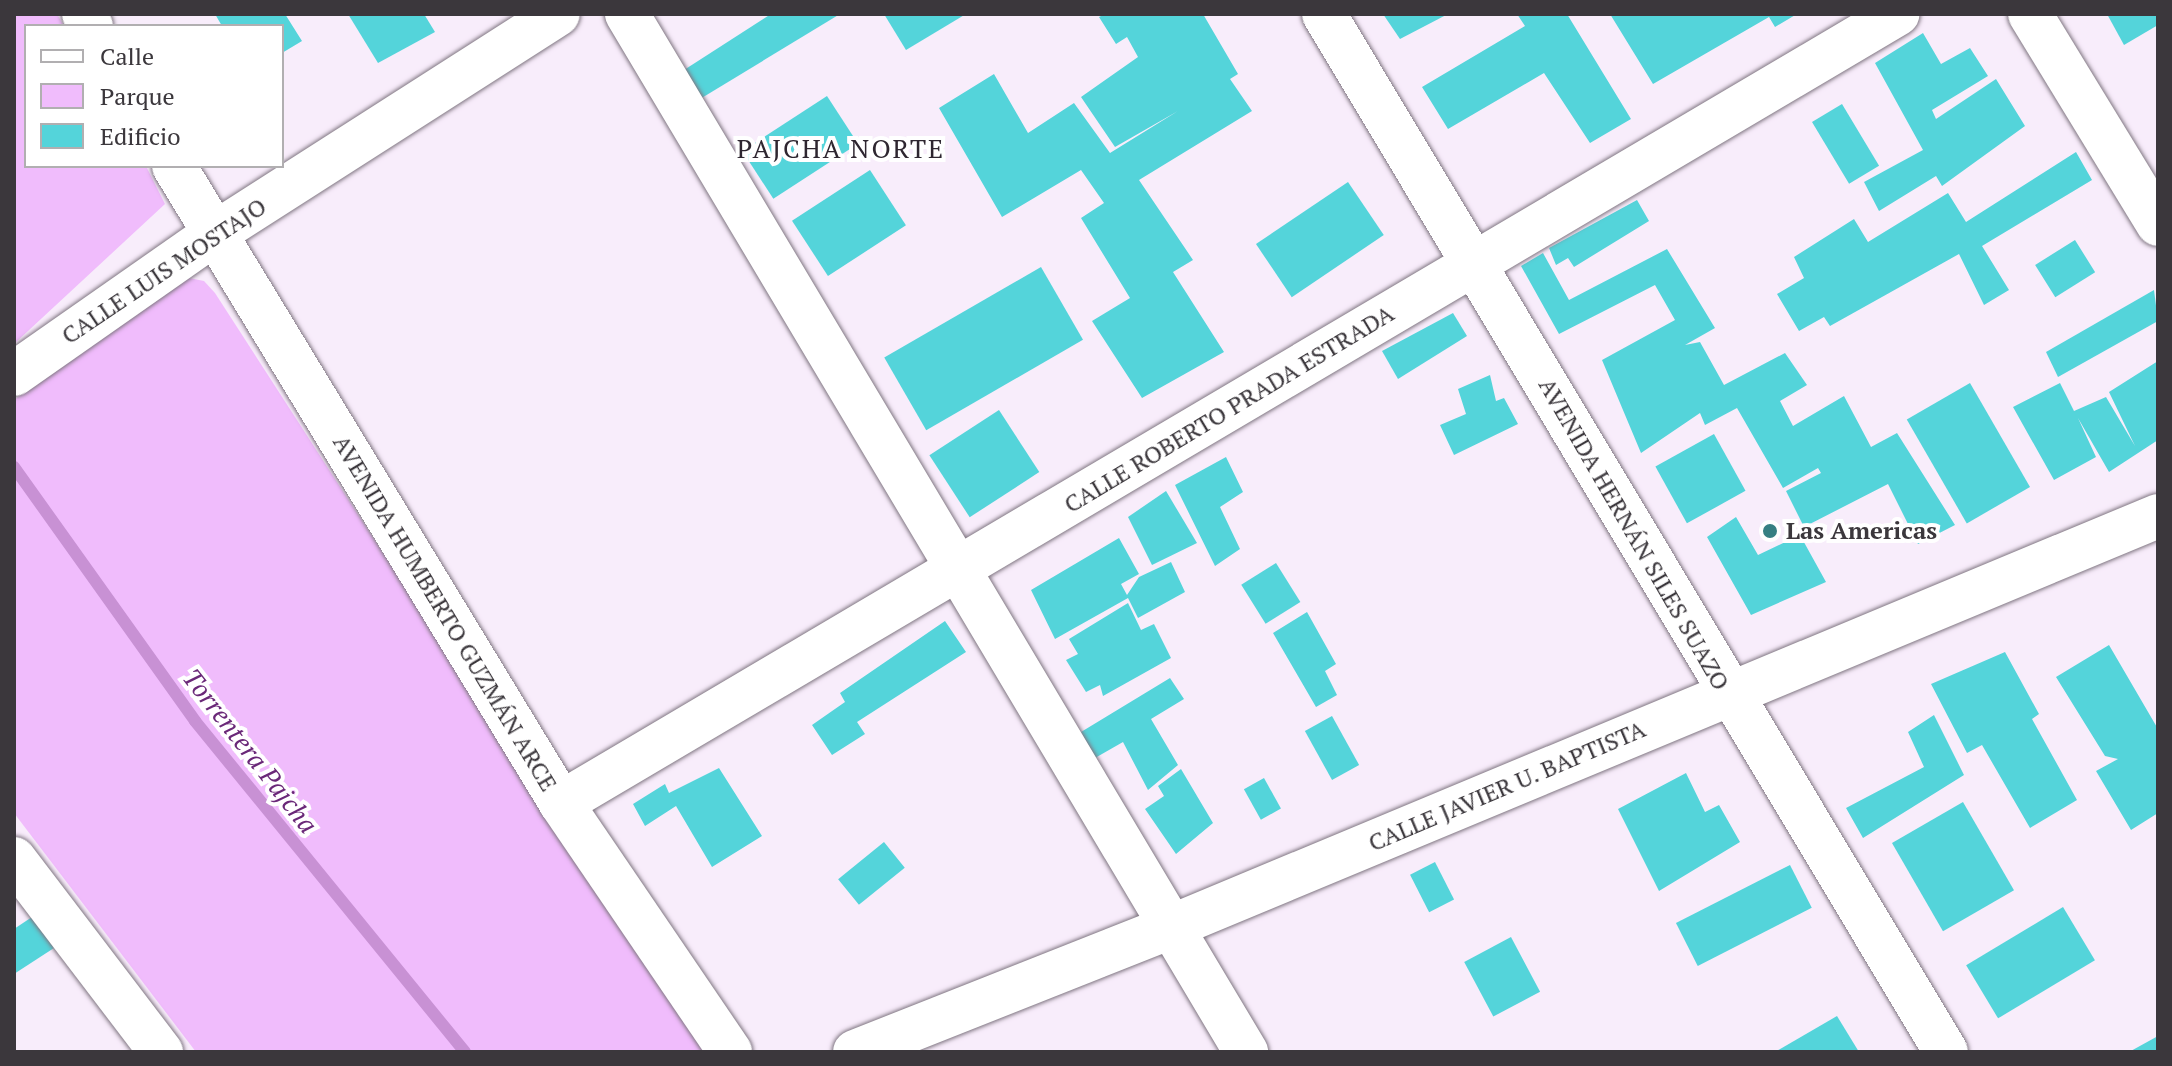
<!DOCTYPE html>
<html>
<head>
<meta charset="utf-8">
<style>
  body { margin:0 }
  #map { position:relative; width:2172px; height:1066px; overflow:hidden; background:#f8edfb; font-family:"PT Serif",serif }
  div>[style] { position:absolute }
  .green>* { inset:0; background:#f0bcfc }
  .stream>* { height:12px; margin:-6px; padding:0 6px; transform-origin:6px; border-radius:6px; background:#c891d4 }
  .building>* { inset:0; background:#54d4da; transform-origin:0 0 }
  .roads { filter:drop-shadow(0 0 2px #807682) drop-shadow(0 0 2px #807682) }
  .street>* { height:44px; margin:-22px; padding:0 22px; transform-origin:22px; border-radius:22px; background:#fff }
  .secondary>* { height:44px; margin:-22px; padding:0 22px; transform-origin:22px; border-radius:22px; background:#fff }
  .dots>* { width:22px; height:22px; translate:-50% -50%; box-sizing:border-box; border:4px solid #fff; border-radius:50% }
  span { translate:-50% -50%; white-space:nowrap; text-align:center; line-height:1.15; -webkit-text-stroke:8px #fff; paint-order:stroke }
  .street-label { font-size:24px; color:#3b373c }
  .poi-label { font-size:24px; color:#3b373c; font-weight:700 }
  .left { translate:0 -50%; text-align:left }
  .neighbourhood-label { font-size:26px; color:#2e2630; letter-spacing:2px }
  .water-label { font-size:26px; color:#6a2878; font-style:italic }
  .frame { position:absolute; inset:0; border:16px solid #3b373c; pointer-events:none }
  .legend { position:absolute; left:24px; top:24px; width:260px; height:144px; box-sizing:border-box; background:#fff; border:2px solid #b1afb1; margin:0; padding:10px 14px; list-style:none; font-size:24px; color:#3b373c }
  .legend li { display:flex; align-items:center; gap:16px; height:40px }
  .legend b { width:40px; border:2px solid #b1afb1 }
</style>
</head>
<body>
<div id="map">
  <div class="green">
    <div style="clip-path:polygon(14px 14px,57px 14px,64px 26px,26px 26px,26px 166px,146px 166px,165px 204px,14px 344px)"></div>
    <div style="clip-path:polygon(189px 278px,204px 281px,215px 293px,705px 1052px,196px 1052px,14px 813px,14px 400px,162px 287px)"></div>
  </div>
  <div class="stream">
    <div style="left:14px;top:467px;width:312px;rotate:54.5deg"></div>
    <div style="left:195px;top:721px;width:427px;rotate:50.8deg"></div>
  </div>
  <div class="building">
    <div style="clip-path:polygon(215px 14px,285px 14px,302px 41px,282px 53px,282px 26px,222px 26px)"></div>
    <div style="clip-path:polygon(348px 14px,424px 14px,435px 32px,378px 63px)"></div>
    <div style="clip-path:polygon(771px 14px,840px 14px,700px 99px,684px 70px)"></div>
    <div style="clip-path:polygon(884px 14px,966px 14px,906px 50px)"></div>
    <div style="clip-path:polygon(1105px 14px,1203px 14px,1238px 74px,1230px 79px,1252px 111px,1139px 180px,1193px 260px,1173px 272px,1224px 352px,1142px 398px,1092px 321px,1130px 298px,1081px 218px,1104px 203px,1081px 170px,1002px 217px,939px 108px,994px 74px,1028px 133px,1074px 103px,1110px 153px,1178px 111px,1115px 147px,1081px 97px,1138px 57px,1127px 37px,1116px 44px,1099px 17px)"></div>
    <div style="clip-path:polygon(1383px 14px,1448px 14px,1400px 39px)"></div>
    <div style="clip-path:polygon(1517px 14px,1567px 14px,1631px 119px,1590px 143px,1544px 73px,1448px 129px,1422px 87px,1525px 26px)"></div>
    <div style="clip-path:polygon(1610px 14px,1797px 14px,1775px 27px,1769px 17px,1653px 84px)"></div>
    <div style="clip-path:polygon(2107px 14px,2158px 14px,2158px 25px,2124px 45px)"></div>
    <div style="clip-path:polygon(1923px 33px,1941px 64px,1970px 48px,1988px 76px,1932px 110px,1936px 119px,1996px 79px,2025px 126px,1942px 186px,1936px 176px,1879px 211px,1864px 182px,1923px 150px,1875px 63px)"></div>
    <div style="left:827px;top:96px;width:57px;height:101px;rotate:57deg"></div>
    <div style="left:1842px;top:104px;width:72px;height:35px;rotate:59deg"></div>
    <div style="clip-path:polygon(2076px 152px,2092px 180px,1982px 246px,2009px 290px,1984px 305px,1959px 254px,1830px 326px,1824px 317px,1799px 331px,1777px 294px,1804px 278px,1794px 257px,1854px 219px,1868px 242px,1948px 193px,1966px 222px)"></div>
    <div style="left:870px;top:170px;width:66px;height:93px;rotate:57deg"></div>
    <div style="left:1348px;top:182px;width:64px;height:111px;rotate:56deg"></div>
    <div style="clip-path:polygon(1637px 200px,1649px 221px,1574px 267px,1568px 258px,1556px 265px,1549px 248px)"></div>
    <div style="left:2075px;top:240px;width:38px;height:47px;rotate:58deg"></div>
    <div style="clip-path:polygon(1667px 249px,1715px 328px,1685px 345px,1700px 342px,1724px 385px,1785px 353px,1807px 385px,1780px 401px,1793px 426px,1844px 396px,1871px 447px,1897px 433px,1955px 525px,1918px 544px,1888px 484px,1804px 527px,1786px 491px,1821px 473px,1818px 468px,1783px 488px,1737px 408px,1705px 425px,1700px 413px,1641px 453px,1602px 360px,1675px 320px,1655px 285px,1559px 334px,1521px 266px,1543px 253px,1569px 300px)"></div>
    <div style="left:1041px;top:267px;width:84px;height:181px;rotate:60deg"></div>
    <div style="clip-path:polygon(2154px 290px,2158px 321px,2058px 377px,2046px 352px)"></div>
    <div style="clip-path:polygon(1453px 313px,1467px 336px,1398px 379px,1382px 351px)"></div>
    <div style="clip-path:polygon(2158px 361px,2158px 440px,2109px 472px,2078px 418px,2096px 457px,2054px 480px,2013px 407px,2060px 383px,2074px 411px,2106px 397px,2135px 446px,2109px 392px)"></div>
    <div style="clip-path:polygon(1490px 375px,1496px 401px,1504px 398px,1518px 424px,1454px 455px,1440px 425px,1466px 414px,1458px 389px)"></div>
    <div style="left:1970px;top:383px;width:120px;height:73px;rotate:60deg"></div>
    <div style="left:999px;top:410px;width:74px;height:83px;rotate:57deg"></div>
    <div style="left:1714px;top:434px;width:65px;height:67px;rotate:61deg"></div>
    <div style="clip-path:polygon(1226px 457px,1243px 492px,1220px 507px,1240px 549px,1215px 566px,1175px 485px)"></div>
    <div style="clip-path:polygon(1166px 491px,1197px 543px,1152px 565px,1128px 517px)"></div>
    <div style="clip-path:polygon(1736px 517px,1758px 555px,1800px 535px,1826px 582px,1751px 615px,1707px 537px)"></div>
    <div style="clip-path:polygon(1119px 538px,1139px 574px,1121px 584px,1127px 595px,1139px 577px,1171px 562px,1185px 592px,1138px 618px,1128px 598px,1055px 639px,1031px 590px)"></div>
    <div style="left:1276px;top:563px;width:46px;height:41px;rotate:58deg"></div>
    <div style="clip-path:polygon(1128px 603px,1141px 630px,1154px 624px,1171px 658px,1103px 696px,1100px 685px,1086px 692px,1066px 660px,1078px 654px,1069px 639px)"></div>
    <div style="clip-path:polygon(1307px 612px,1336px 664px,1325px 671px,1337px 695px,1316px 707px,1273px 633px)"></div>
    <div style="clip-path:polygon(945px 621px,966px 652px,857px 722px,865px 734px,832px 755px,812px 725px,845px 702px,840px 693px)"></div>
    <div style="clip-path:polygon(2109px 645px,2158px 729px,2158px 813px,2131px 830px,2096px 771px,2118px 759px,2105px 756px,2056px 677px)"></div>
    <div style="clip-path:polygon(2005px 652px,2039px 714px,2032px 719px,2077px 800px,2030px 828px,1982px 745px,1967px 753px,1931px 684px)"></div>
    <div style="clip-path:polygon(1170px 678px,1184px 699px,1151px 719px,1178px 765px,1148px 790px,1123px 742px,1095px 758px,1081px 732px)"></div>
    <div style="clip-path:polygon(1934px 715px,1964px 775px,1863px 838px,1846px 808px,1924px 767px,1908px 732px)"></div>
    <div style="left:1332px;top:716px;width:56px;height:31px;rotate:61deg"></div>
    <div style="clip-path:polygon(719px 768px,762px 836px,712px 867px,676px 806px,645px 826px,633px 804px,665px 784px,669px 793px)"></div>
    <div style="clip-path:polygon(1181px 769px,1213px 823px,1176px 854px,1145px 809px,1164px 796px,1158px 786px)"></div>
    <div style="clip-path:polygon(1686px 773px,1705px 812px,1719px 805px,1740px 842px,1659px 891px,1618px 809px)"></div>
    <div style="left:1264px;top:778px;width:35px;height:23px;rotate:61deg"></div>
    <div style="left:1963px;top:802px;width:102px;height:82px;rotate:60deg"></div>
    <div style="left:884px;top:842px;width:33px;height:59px;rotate:51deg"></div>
    <div style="left:1435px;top:862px;width:42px;height:28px;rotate:63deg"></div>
    <div style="left:1790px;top:865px;width:48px;height:128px;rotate:63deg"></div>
    <div style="left:2063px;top:907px;width:62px;height:113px;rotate:59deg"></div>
    <div style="clip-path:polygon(32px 917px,54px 948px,14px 974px,14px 929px)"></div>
    <div style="left:1511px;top:937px;width:62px;height:53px;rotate:62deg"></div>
    <div style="clip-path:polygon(1837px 1016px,1859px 1052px,1775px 1052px)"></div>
    <div style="clip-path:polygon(2158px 1036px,2158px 1052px,2129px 1052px)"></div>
  </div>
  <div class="roads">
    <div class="street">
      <div style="left:627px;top:14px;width:1209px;rotate:59.19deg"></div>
      <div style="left:1324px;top:14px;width:1210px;rotate:59.07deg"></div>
      <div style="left:2030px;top:14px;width:246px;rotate:58.6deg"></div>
      <div style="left:14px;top:374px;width:244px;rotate:-35deg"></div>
      <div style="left:214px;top:234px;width:408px;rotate:-32.6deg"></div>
      <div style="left:561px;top:803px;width:1552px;rotate:-30.56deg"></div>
      <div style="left:14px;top:859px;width:243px;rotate:52.7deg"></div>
      <div style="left:855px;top:1052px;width:342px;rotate:-21.6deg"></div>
      <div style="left:1173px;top:926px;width:1067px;rotate:-22.6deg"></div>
    </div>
    <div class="secondary">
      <div style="left:84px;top:14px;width:14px;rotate:60deg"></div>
      <div style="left:174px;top:166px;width:745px;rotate:58.72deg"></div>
      <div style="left:561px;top:803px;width:301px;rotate:55.8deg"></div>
    </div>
  </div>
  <div class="dots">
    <div style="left:1770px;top:531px;background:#367f82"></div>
  </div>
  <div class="street-label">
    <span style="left:164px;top:271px;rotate:-34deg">CALLE LUIS MOSTAJO</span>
    <span style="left:1229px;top:409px;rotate:-31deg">CALLE ROBERTO PRADA ESTRADA</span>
    <span style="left:1634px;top:534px;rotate:60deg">AVENIDA HERNÁN SILES SUAZO</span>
    <span style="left:445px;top:613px;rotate:59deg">AVENIDA HUMBERTO GUZMÁN ARCE</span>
    <span style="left:1507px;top:786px;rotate:-23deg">CALLE JAVIER U. BAPTISTA</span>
  </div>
  <div class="poi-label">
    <span class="left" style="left:1786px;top:531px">Las Americas</span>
  </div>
  <div class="neighbourhood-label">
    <span style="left:841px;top:149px">PAJCHA NORTE</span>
  </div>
  <div class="water-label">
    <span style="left:250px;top:751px;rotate:52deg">Torrentera Pajcha</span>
  </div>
  <div class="frame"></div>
  <ul class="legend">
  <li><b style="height:10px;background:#fff"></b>Calle</li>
  <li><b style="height:22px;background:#f0bcfc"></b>Parque</li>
  <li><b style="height:22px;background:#54d4da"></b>Edificio</li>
  </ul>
</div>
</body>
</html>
